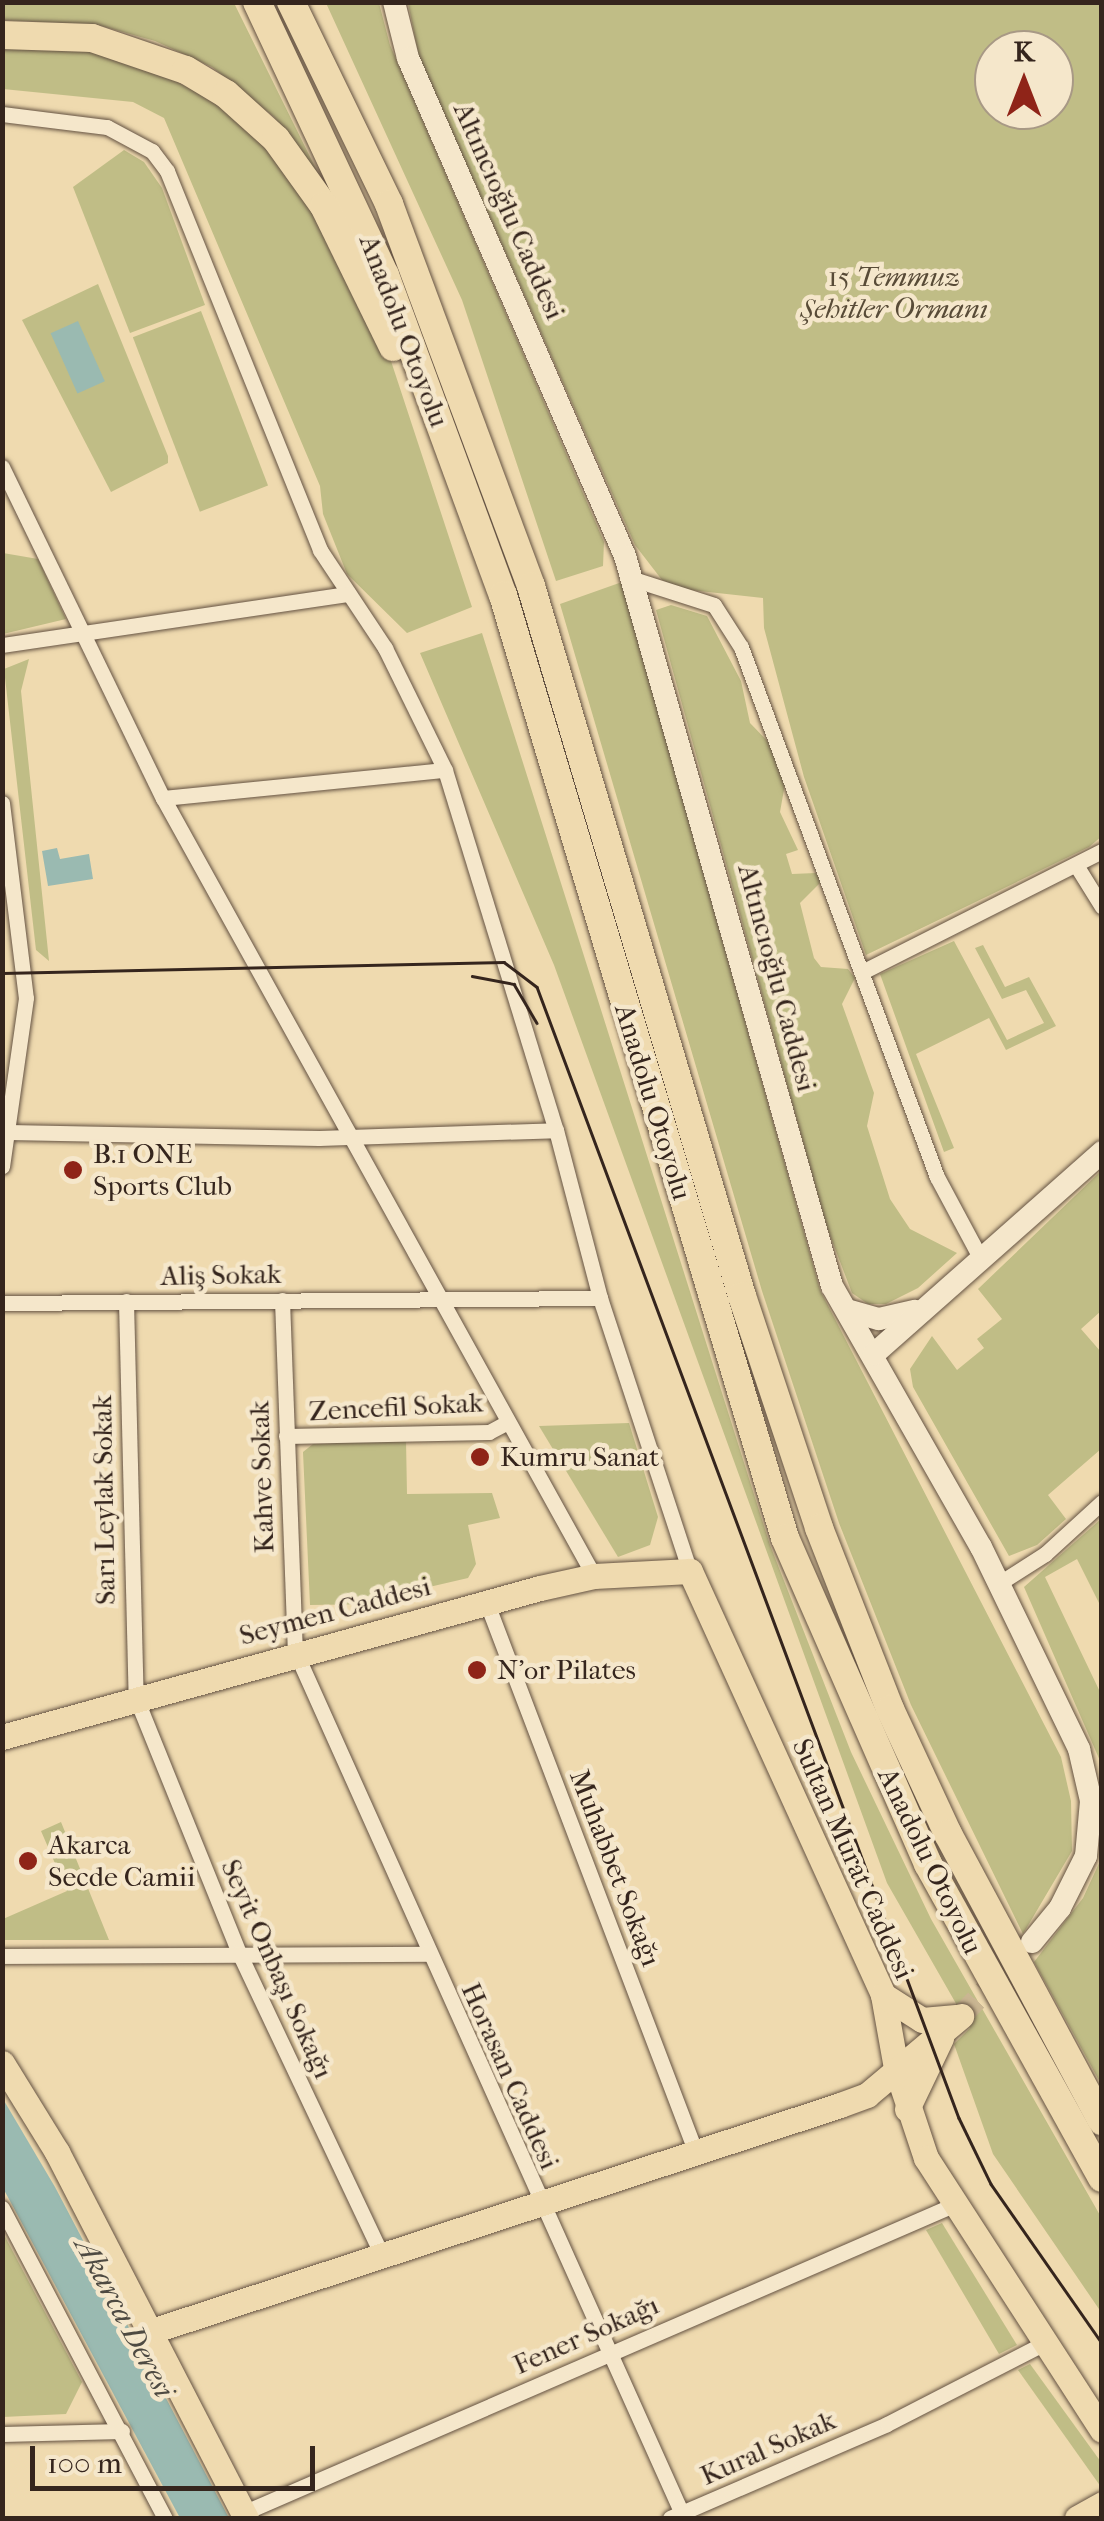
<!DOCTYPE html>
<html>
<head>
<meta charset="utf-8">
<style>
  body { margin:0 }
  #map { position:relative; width:1104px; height:2521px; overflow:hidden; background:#efdaaf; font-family:"IM FELL French Canon",serif }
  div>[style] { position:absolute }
  .green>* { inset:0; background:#c0bd86; transform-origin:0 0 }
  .water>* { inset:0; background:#9abab1; transform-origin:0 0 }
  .secondary-tunnel>* { height:22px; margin-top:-11px; transform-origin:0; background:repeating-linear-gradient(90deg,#cab692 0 22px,transparent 0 33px) }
  .roads { filter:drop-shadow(0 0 2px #645242) drop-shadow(0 0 2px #645242) }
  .street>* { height:15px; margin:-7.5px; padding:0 7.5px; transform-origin:7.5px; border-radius:7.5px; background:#f5e7cb }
  .secondary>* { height:22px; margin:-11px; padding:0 11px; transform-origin:11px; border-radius:11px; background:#f5e7cb }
  .primary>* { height:25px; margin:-12.5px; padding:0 12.5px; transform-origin:12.5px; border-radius:12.5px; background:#efdaaf }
  .highway>* { height:28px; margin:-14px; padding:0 14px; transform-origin:14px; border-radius:14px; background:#efdaaf }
  .tram>* { height:2.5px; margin:-1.25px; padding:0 1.25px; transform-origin:1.25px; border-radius:1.25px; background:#35251d }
  .dots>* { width:28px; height:28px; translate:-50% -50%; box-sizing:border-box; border:5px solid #f5e7cb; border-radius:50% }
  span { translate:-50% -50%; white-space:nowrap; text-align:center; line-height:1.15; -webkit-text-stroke:9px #f5e7cb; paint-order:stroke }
  .street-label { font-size:28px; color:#35251d }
  .park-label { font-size:28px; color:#584b37; font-style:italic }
  .poi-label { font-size:28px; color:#35251d }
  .left { translate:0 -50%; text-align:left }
  .water-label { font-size:30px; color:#4e4a42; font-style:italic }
  .frame { position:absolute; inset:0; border:5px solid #35251d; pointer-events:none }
  .north { position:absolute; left:974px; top:30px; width:100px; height:100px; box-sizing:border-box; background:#f5e7cb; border:2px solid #a89985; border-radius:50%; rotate:0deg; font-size:28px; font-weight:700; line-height:40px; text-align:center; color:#35251d }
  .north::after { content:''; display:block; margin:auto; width:35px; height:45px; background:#8f2418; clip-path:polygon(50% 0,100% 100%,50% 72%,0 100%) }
  .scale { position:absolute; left:30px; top:2446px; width:285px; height:45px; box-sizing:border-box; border:5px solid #35251d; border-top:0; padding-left:12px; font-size:30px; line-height:35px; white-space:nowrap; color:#35251d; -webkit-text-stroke:8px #f5e7cb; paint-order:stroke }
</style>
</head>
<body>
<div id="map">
  <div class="green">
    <div style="clip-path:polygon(3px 3px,234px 3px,319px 175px,274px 117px,212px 67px,155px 41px,98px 25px,3px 20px)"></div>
    <div style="clip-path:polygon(326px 3px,379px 3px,390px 45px,604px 542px,603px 566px,556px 581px,462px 300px)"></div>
    <div style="clip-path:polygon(evenodd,408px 3px,1101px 3px,1102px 836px,1089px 847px,866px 955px,804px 777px,764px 628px,763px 598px,681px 589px,662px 580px,635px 545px,419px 57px,408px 3px,994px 50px,1054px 50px,1054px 110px,994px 110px,994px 50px)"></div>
    <div style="clip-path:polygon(72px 47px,149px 67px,215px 102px,262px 142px,338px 243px,390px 358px,472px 607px,407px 633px,347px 574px,323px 514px,320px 486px,164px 118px,133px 102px,3px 89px,2px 48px)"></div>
    <div style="clip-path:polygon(124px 150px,144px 162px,162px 188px,205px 305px,130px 333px,73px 187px)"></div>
    <div style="clip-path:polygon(98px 284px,168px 456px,168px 463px,111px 492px,22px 320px)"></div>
    <div style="left:201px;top:311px;width:187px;height:73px;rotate:69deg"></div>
    <div style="clip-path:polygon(3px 553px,38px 559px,66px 619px,3px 634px)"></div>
    <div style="clip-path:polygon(622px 582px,820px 1290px,1061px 1757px,1071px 1801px,1072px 1851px,1023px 1934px,911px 1705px,839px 1523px,762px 1291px,560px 604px)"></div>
    <div style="clip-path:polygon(671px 605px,707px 616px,741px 681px,750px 723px,777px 751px,785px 784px,780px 812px,798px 850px,786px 854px,792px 874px,816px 873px,822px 881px,800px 903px,814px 958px,821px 967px,848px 969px,855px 978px,842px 1004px,874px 1093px,867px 1126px,890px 1199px,910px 1229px,957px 1253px,918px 1288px,886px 1304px,868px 1304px,852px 1293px,826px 1225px,656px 610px)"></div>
    <div style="clip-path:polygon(482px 633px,770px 1545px,851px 1752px,931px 1919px,1101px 2217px,1101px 2312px,993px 2154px,954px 2044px,970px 2028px,887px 1883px,554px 965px,420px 653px)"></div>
    <div style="clip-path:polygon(29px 659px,21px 691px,49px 961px,36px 950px,4px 669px)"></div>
    <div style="clip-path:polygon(954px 941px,1007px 1040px,1044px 1023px,1026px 990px,1002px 999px,975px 948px,983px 945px,1005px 987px,1029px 977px,1056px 1026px,1006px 1050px,989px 1018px,916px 1054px,954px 1148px,944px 1152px,880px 974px)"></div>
    <div style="clip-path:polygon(1101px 1171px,1101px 1311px,1081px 1329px,1101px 1352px,1101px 1449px,1048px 1495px,1066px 1519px,1037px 1545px,1009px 1556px,913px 1387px,910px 1369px,932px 1336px,957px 1370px,984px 1348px,977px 1339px,1002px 1319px,978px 1289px)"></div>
    <div style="clip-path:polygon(629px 1423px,658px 1517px,650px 1545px,618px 1557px,539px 1426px)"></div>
    <div style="clip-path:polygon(406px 1440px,407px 1494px,492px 1493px,500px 1518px,468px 1525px,476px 1564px,468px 1578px,412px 1591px,412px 1597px,382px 1597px,381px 1604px,310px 1605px,303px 1452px,313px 1444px)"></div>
    <div style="clip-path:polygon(1101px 1519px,1101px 1607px,1077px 1559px,1045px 1577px,1101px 1694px,1101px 1763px,1024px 1587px)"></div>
    <div style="clip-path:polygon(61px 1822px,109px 1940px,3px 1940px,3px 1919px,67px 1891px,41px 1831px)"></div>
    <div style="clip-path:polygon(1101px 1859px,1101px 2084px,1034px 1962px,1083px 1898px)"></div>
    <div style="clip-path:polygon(942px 2223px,1017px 2345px,999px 2354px,926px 2230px)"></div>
    <div style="clip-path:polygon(2px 2231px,82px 2382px,66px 2414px,3px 2417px)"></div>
    <div style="clip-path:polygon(1030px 2364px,1101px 2462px,1101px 2487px,1018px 2370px)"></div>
  </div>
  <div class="water">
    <div style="left:78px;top:321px;width:66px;height:30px;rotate:66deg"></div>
    <div style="clip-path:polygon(57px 848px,60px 859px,89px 854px,93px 879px,48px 886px,42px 851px)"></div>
    <div style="clip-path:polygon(3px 2099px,55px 2187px,229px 2518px,180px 2518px,3px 2188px)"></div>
  </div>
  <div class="secondary-tunnel">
    <div style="left:961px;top:2016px;width:62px;rotate:-46.3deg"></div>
  </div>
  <div class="roads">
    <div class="street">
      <div style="left:2px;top:114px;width:106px;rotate:7.1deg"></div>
      <div style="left:107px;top:127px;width:51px;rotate:28.1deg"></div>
      <div style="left:152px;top:151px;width:25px;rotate:53deg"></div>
      <div style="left:167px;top:171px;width:409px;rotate:68deg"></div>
      <div style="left:320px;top:550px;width:118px;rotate:56.4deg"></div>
      <div style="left:385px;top:648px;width:136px;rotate:63.8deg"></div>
      <div style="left:445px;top:770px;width:377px;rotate:72.9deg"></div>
      <div style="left:556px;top:1130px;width:174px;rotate:75.3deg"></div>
      <div style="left:600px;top:1298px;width:287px;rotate:71.8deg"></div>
      <div style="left:2px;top:467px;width:368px;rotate:64.1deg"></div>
      <div style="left:163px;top:798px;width:889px;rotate:61.01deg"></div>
      <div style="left:633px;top:579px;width:85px;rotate:17.8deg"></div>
      <div style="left:714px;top:605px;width:50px;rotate:57.3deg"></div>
      <div style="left:741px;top:647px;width:565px;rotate:69.71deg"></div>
      <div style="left:937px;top:1177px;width:95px;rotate:61.8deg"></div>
      <div style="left:2px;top:645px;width:350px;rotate:-8.4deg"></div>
      <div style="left:163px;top:798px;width:283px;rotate:-5.7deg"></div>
      <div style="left:2px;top:803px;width:196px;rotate:83deg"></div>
      <div style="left:26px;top:998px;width:170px;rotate:98.1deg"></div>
      <div style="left:1076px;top:865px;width:49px;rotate:58.2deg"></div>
      <div style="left:862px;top:972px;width:269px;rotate:-26.8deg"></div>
      <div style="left:8px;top:1132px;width:311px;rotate:1.1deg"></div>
      <div style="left:319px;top:1138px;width:237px;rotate:-1.9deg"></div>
      <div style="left:282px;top:1300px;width:351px;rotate:87.9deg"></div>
      <div style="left:295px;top:1651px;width:950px;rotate:65.84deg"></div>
      <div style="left:126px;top:1301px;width:397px;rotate:88.6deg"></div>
      <div style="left:136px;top:1698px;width:277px;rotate:68deg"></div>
      <div style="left:240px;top:1955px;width:333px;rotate:64.7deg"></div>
      <div style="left:2px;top:1303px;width:598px;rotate:-0.48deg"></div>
      <div style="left:286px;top:1436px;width:203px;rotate:-1.1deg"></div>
      <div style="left:489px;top:1432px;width:21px;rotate:-28deg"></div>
      <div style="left:998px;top:1584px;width:56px;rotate:-32.6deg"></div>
      <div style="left:1045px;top:1554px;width:77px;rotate:-42.4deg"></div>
      <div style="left:486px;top:1601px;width:591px;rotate:69.17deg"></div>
      <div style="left:2px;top:1956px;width:427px;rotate:-0.3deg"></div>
      <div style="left:2px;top:2208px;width:350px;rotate:62.3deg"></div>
      <div style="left:2px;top:2434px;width:120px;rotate:-1.4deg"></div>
      <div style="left:243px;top:2513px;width:772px;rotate:-23.44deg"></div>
      <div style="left:670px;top:2518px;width:236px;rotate:-23.4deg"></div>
      <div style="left:887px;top:2424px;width:173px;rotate:-27.2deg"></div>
    </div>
    <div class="secondary">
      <div style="left:394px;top:2px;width:58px;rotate:76deg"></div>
      <div style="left:408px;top:58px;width:543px;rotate:66.46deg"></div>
      <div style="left:625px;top:556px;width:759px;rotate:74.17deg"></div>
      <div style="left:832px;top:1286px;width:301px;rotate:60.3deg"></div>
      <div style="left:981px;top:1547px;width:225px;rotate:64.1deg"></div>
      <div style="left:1079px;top:1749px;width:53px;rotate:77deg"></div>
      <div style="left:1091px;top:1801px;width:55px;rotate:95.2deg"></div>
      <div style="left:1086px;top:1856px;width:58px;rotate:116.6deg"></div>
      <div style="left:1060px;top:1908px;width:44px;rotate:129.5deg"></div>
      <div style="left:847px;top:1310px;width:33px;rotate:16deg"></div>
      <div style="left:879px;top:1319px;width:37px;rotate:-13deg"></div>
      <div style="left:874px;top:1354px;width:305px;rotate:-41.5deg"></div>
    </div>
    <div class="primary">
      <div style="left:2px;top:1737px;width:558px;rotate:-15.48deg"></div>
      <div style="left:540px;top:1588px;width:55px;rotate:-12.5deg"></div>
      <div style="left:594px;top:1576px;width:96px;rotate:-3deg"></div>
      <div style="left:690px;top:1571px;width:466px;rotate:65.5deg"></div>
      <div style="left:883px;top:1995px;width:74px;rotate:79.9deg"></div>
      <div style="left:896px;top:2068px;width:95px;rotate:71.6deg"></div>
      <div style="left:926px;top:2158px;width:324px;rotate:57.1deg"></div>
      <div style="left:883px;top:1995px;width:46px;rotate:32.7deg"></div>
      <div style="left:922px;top:2020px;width:34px;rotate:-5deg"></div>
      <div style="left:2px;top:2063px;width:105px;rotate:58.3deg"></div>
      <div style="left:57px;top:2152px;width:412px;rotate:62.7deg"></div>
      <div style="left:907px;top:2109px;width:79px;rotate:-64.4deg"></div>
      <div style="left:152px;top:2331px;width:724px;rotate:-18.18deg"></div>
      <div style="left:840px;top:2105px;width:29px;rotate:-20deg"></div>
      <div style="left:867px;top:2095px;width:123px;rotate:-40deg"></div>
      <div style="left:1077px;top:2518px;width:29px;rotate:-29deg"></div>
    </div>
    <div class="highway">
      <div style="left:257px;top:2px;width:302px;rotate:64.9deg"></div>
      <div style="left:385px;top:275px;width:341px;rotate:69.8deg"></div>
      <div style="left:503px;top:595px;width:984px;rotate:73.35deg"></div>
      <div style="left:785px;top:1538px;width:356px;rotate:66.3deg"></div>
      <div style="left:928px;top:1864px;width:359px;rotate:61deg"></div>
      <div style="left:291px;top:2px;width:225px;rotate:64.1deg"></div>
      <div style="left:389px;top:204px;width:408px;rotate:69.6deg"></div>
      <div style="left:531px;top:586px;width:741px;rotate:73.45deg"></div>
      <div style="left:742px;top:1296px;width:244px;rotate:71.6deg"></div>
      <div style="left:819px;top:1528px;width:194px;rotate:68.6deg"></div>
      <div style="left:890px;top:1709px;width:138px;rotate:65.1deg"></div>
      <div style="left:948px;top:1834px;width:326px;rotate:61.8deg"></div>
      <div style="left:2px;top:35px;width:90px;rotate:1.9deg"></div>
      <div style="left:92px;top:38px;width:99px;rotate:18.8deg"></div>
      <div style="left:186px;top:70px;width:47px;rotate:31deg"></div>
      <div style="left:226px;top:94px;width:67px;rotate:42deg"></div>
      <div style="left:276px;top:139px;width:82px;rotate:54.4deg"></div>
      <div style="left:324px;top:206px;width:157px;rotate:63.9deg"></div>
    </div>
  </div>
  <div class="tram">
    <div style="left:2px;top:973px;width:502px;rotate:-1.26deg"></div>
    <div style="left:504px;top:962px;width:41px;rotate:37.1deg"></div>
    <div style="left:537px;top:987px;width:1207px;rotate:69.54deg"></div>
    <div style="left:959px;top:2118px;width:73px;rotate:64.1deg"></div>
    <div style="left:991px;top:2184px;width:194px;rotate:55.1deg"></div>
    <div style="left:472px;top:976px;width:43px;rotate:10.8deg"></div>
    <div style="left:514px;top:984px;width:45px;rotate:59.5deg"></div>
  </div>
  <div class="dots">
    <div style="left:73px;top:1170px;background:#8f2418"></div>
    <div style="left:480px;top:1457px;background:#8f2418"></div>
    <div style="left:477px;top:1670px;background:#8f2418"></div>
    <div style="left:28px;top:1861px;background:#8f2418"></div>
  </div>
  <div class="street-label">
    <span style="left:509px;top:211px;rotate:66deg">Altıncıoğlu Caddesi</span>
    <span style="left:404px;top:331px;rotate:69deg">Anadolu Otoyolu</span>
    <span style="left:777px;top:978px;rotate:75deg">Altıncıoğlu Caddesi</span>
    <span style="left:653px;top:1102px;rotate:73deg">Anadolu Otoyolu</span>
    <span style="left:221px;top:1275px;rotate:-1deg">Aliş Sokak</span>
    <span style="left:396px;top:1407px;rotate:-3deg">Zencefil Sokak</span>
    <span style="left:262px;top:1477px;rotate:-92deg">Kahve Sokak</span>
    <span style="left:104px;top:1500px;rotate:-91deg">Sarı Leylak Sokak</span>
    <span style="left:335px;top:1611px;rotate:-15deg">Seymen Caddesi</span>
    <span style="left:853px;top:1859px;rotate:66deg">Sultan Murat Caddesi</span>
    <span style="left:930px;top:1861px;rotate:64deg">Anadolu Otoyolu</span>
    <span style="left:615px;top:1868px;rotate:69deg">Muhabbet Sokağı</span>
    <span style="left:277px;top:1969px;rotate:66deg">Seyit Onbaşı Sokağı</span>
    <span style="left:510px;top:2076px;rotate:66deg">Horasan Caddesi</span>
    <span style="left:586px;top:2335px;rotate:-24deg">Fener Sokağı</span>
    <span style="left:768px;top:2448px;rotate:-24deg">Kural Sokak</span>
  </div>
  <div class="park-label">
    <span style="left:894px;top:293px">15 Temmuz<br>Şehitler Ormanı</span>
  </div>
  <div class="poi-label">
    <span class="left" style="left:93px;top:1170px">B.1 ONE<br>Sports Club</span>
    <span class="left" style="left:500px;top:1457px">Kumru Sanat</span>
    <span class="left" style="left:497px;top:1670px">N'or Pilates</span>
    <span class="left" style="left:48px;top:1861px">Akarca<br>Secde Camii</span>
  </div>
  <div class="water-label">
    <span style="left:124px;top:2318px;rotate:62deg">Akarca Deresi</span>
  </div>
  <div class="frame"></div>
  <div class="north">K</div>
  <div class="scale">100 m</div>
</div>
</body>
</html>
